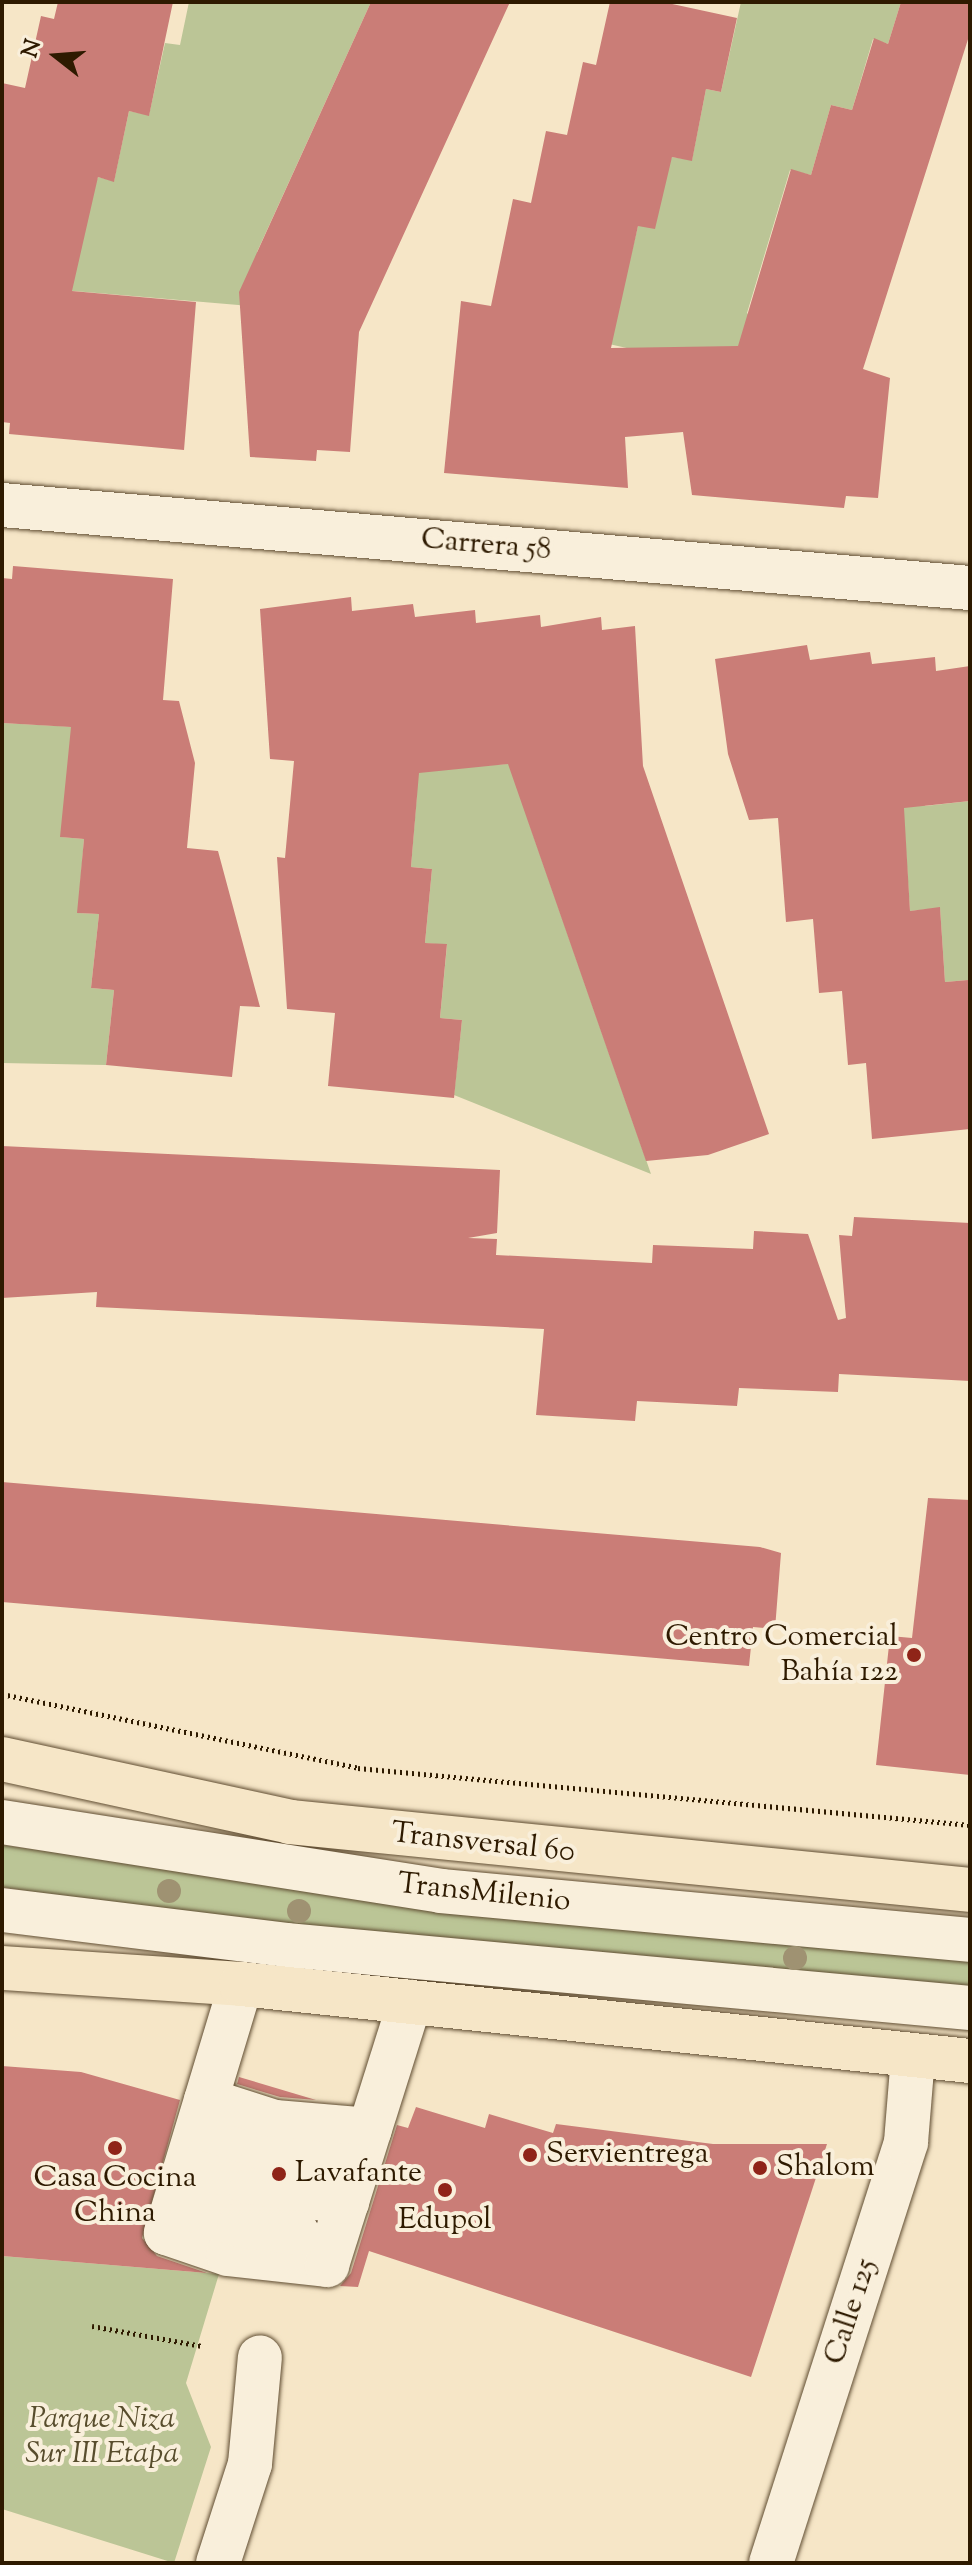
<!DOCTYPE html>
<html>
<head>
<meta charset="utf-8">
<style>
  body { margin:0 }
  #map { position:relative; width:972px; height:2565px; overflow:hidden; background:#f6e6c7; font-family:"Sorts Mill Goudy",serif }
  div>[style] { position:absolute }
  .green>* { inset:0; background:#bbc596 }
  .building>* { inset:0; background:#ca7d77 }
  .path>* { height:5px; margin-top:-2.5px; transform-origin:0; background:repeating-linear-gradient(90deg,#2e1a00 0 2px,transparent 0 6px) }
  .roads { filter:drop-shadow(0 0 2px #604d32) drop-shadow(0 0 2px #604d32) }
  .minor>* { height:44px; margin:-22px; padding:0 22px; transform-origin:22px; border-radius:22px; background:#f9efdb }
  .major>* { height:44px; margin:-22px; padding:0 22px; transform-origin:22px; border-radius:22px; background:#f6e6c7 }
  .trees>* { width:24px; height:24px; margin:-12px; border-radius:50%; background:#9f9272 }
  .dots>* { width:22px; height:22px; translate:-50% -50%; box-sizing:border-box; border:4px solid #f9efdb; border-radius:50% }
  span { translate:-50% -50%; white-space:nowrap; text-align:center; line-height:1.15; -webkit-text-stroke:8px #f9efdb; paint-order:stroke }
  .street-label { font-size:30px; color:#2e1a00 }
  .poi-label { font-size:30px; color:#2e1a00 }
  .right { translate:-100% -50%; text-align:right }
  .left { translate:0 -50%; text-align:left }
  .park-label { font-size:30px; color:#584d2d; font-style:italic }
  .frame { position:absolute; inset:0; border:4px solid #2e1a00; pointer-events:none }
  .north { position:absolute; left:16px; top:16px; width:80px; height:80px; -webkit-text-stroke:6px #f9efdb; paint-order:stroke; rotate:287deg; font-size:22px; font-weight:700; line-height:32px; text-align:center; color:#2e1a00 }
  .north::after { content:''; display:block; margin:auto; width:28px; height:36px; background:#2e1a00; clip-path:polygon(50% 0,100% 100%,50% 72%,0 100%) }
</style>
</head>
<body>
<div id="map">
  <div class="green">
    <div style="clip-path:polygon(189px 2px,371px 2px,257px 252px,297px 310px,50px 289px,98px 177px,114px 181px,129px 111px,149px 115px,165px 43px,180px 45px)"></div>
    <div style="clip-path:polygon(741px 2px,901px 2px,888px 44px,873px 39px,852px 110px,831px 105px,811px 175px,790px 170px,747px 313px,786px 363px,671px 358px,609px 344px,638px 226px,672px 157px,692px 160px,706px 89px,721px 92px)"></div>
    <div style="clip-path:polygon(2px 723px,94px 728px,61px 837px,84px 839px,78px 913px,99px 914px,91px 988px,114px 990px,106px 1065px,2px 1063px)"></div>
    <div style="clip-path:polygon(521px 763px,529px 823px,651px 1174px,454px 1095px,462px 1020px,440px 1018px,447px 945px,425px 943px,432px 869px,411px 867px,417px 793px,396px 772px)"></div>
    <div style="clip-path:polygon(922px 794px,925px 806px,970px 801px,970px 1002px,968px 980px,945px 982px,940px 908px,910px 911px,905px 837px,862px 838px)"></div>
    <div style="clip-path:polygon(2px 1845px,411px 1902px,970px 1955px,970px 1994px,184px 1916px,2px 1887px)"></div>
    <div style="clip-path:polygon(2px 2256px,219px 2274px,186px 2383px,211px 2447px,174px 2563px,2px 2509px)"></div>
  </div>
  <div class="building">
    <div style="clip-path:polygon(58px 2px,173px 2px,149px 116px,129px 111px,114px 182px,98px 177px,72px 291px,196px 302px,184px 450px,9px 434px,10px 423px,2px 422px,2px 83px,25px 88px,41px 16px,54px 19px)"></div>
    <div style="clip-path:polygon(371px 2px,510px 2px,359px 332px,350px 452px,317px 450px,316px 461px,250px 457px,239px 292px)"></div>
    <div style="clip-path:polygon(610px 2px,663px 2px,737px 18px,721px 92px,706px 89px,692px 161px,672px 157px,655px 229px,638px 226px,611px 348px,738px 346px,791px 169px,811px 175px,831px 105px,852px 110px,874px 38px,888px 44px,901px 2px,970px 2px,970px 33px,863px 369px,890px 378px,878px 498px,846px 496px,844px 508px,692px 495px,683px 432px,625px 437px,628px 488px,444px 473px,461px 301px,491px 306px,513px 199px,531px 203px,546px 131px,567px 135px,583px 62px,596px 65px)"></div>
    <div style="clip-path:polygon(13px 566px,173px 579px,163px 700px,179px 701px,195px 763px,187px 848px,218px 851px,260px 1007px,240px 1006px,232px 1077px,106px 1065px,114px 990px,91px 988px,99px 914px,77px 913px,84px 839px,60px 837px,71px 727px,2px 723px,2px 578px,12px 579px)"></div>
    <div style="clip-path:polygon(351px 597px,352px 611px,413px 604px,415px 617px,475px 610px,476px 623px,540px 615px,541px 627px,601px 617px,602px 630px,635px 626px,643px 766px,769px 1134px,708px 1155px,646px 1161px,508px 764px,419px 773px,411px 867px,432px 869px,425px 943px,447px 944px,440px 1018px,462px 1020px,454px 1098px,328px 1086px,335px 1013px,287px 1009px,277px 857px,285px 858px,294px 761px,270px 759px,260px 609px)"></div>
    <div style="clip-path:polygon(807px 645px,810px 660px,870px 652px,872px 664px,935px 657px,936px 671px,970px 666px,970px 801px,904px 808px,910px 911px,940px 907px,945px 982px,968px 980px,970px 1129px,872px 1139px,866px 1063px,848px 1065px,842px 991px,819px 993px,813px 919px,786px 922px,778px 818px,749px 820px,728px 754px,715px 659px)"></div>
    <div style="clip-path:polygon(2px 1146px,500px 1170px,497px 1233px,468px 1238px,497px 1239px,496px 1255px,652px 1263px,653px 1245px,753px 1249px,754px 1231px,808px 1234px,838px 1320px,846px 1318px,839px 1235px,852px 1236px,854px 1217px,970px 1223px,970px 1381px,839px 1374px,838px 1392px,739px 1388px,737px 1406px,637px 1401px,635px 1421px,536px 1415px,544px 1329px,96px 1307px,97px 1292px,2px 1298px)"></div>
    <div style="clip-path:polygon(2px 1482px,760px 1547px,781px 1553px,775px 1629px,753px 1627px,749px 1666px,2px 1602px)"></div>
    <div style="clip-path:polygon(928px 1498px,970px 1500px,970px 1775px,876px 1765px,890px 1636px,912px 1638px)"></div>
    <div style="clip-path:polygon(2px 2066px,81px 2072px,180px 2100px,142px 2238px,157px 2256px,207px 2273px,2px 2256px)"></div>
    <div style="clip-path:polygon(239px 2077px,316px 2100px,280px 2097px,237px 2084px)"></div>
    <div style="clip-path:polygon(416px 2107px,485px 2128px,489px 2114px,553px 2133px,556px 2124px,713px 2144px,827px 2144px,751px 2377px,369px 2251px,358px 2287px,340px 2286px,351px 2273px,397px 2125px,408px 2128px)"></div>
  </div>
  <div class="path">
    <div style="left:2px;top:1694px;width:364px;rotate:11.7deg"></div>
    <div style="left:358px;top:1768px;width:615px;rotate:5.32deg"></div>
    <div style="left:92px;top:2326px;width:112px;rotate:10.3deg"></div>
  </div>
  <div class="roads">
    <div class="minor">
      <div style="left:2px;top:505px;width:972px;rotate:4.9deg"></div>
      <div style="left:2px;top:1822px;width:444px;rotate:8.9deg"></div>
      <div style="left:441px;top:1891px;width:531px;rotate:5.29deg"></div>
      <div style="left:2px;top:1910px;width:286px;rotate:7deg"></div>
      <div style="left:286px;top:1945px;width:687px;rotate:5.26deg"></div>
      <div style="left:241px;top:1984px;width:260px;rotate:106.8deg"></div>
      <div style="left:166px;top:2233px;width:65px;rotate:18.7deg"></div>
      <div style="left:228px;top:2254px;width:100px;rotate:6.3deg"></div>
      <div style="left:327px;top:2265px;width:276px;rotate:-72.5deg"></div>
      <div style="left:206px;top:2100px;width:72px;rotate:17.7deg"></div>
      <div style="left:275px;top:2122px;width:95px;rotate:4.8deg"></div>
      <div style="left:196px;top:2137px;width:70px;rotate:17.4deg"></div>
      <div style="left:263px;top:2158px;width:95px;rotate:5.4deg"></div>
      <div style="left:186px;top:2169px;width:68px;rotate:17.9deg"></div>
      <div style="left:251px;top:2190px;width:97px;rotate:7.1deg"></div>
      <div style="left:175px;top:2204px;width:67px;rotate:18.2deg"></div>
      <div style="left:239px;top:2225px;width:59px;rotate:7.9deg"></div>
      <div style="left:218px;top:2563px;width:104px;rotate:-72.1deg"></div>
      <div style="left:250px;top:2464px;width:107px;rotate:-84.7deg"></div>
      <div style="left:771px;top:2563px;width:442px;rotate:-72.2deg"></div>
      <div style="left:906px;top:2142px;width:86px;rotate:-85.3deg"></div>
    </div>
    <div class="major">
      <div style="left:2px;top:1759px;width:295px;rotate:12.3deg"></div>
      <div style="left:290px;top:1822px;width:683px;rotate:5.71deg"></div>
      <div style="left:2px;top:1968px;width:240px;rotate:3.8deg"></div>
      <div style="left:241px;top:1984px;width:733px;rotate:6.03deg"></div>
    </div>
  </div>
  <div class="trees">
    <div style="left:169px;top:1891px"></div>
    <div style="left:299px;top:1911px"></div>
    <div style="left:795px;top:1958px"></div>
  </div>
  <div class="dots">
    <div style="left:914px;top:1655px;background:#8f2418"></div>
    <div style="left:115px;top:2148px;background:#8f2418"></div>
    <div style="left:530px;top:2155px;background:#8f2418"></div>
    <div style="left:760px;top:2168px;background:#8f2418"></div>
    <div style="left:279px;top:2174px;background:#8f2418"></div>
    <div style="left:445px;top:2190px;background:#8f2418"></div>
  </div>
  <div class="street-label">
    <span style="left:486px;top:546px;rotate:5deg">Carrera 58</span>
    <span style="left:483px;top:1844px;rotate:6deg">Transversal 60</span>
    <span style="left:484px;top:1894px;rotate:6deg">TransMilenio</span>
    <span style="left:852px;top:2312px;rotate:-72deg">Calle 125</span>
  </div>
  <div class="poi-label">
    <span class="right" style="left:898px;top:1655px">Centro Comercial<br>Bahía 122</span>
    <span class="left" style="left:546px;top:2155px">Servientrega</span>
    <span class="left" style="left:776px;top:2168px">Shalom</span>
    <span class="left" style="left:295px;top:2174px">Lavafante</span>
    <span style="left:115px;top:2196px">Casa Cocina<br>China</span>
    <span style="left:445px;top:2221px">Edupol</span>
  </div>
  <div class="park-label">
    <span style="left:102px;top:2437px">Parque Niza<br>Sur III Etapa</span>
  </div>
  <div class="frame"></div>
  <div class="north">N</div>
</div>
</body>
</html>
